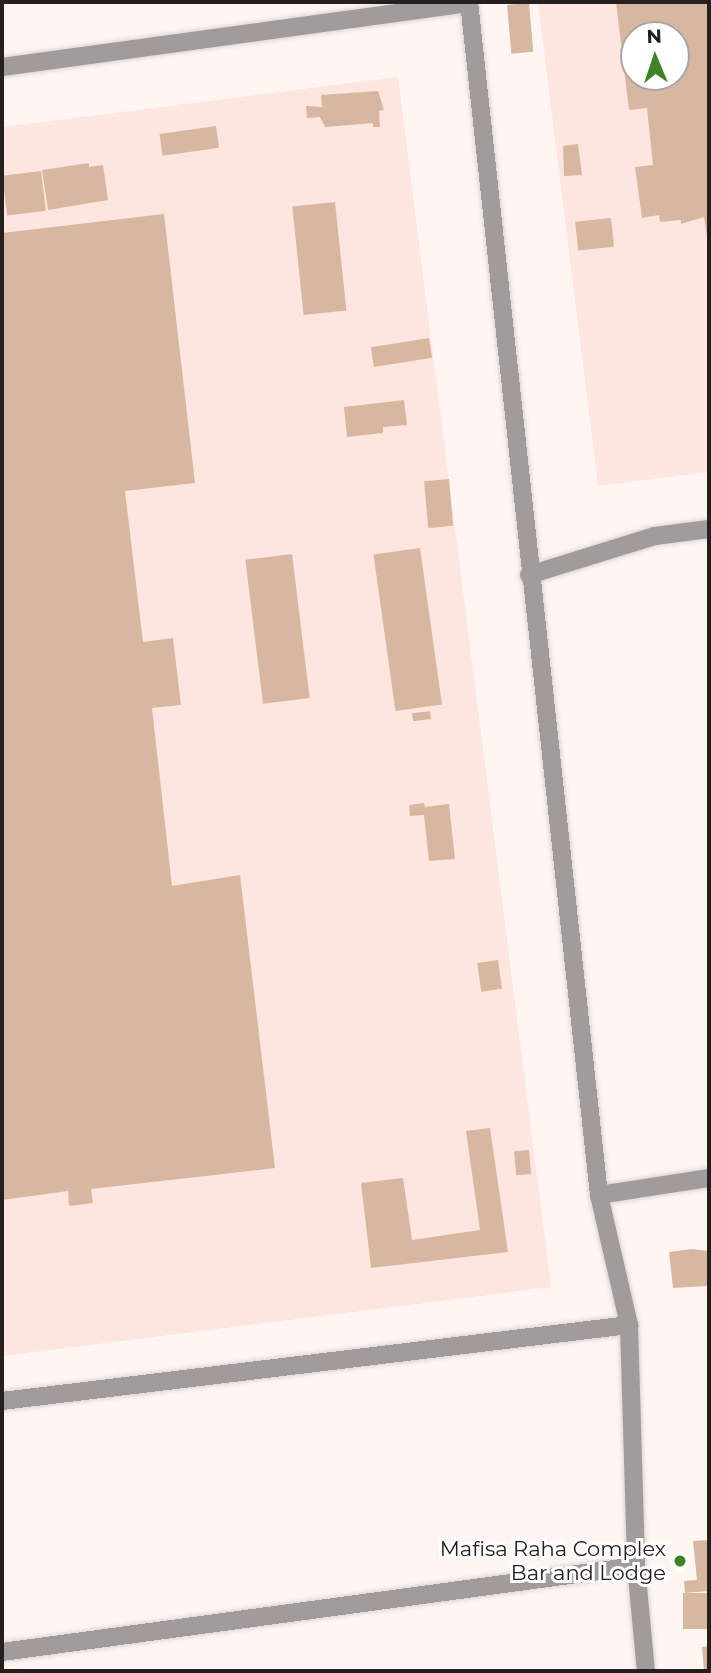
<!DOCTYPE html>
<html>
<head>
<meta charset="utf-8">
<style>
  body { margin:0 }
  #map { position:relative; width:711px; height:1673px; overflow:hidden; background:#fff6f3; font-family:Montserrat,sans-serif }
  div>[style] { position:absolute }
  .built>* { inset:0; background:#fde6df }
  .building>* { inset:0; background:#d8b7a0; transform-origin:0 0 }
  .roads { filter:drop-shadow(0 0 2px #dcd4d1) drop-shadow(0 0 2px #dcd4d1) }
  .minor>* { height:18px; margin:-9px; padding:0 9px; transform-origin:9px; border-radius:9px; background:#a29b9b }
  .dots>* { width:19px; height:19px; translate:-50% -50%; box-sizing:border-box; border:4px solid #fff; border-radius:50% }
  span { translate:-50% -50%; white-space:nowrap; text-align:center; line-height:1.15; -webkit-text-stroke:6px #fff; paint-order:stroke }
  .poi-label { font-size:21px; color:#25201e }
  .right { translate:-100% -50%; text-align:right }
  .frame { position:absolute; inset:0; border:4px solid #25201e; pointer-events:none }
  .north { position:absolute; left:620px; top:21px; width:70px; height:70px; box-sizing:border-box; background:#fff; border:2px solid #a8a6a5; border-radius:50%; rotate:358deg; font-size:19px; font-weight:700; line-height:28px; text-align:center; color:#25201e }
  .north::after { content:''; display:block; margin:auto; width:24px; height:32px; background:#3f8326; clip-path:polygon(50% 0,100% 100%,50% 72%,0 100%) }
</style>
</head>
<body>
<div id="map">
  <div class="built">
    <div style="clip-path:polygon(evenodd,538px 2px,709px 2px,709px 472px,598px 486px,538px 2px,634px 35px,676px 35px,676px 77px,634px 77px,634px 35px)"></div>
    <div style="clip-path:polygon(398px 77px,551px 1287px,2px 1356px,2px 127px)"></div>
  </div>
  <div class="building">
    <div style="clip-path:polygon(evenodd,616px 2px,709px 2px,709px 250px,704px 217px,681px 224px,681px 220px,660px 222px,659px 215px,642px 218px,635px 167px,653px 165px,647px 108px,629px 110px,616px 2px,634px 35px,676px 35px,676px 77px,634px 77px,634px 35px)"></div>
    <div style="left:529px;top:3px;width:49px;height:22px;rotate:85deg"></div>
    <div style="clip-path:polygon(378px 91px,384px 110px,379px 111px,380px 127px,373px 127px,373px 123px,325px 127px,320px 117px,307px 118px,306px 106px,322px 107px,321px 95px)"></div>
    <div style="left:216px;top:126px;width:22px;height:57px;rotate:82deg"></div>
    <div style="clip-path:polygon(578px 144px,582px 175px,564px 176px,563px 146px)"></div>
    <div style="clip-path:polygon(89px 163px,89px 167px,103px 165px,108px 200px,48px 210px,42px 170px)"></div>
    <div style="left:41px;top:171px;width:40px;height:39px;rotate:83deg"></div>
    <div style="left:335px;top:202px;width:109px;height:43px;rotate:84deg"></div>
    <div style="clip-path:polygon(164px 214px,195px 483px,125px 491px,143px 642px,173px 638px,181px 705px,152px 708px,172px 886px,240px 875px,275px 1168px,91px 1189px,93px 1203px,69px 1206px,68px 1191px,2px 1200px,2px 233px)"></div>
    <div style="left:611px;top:218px;width:29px;height:36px;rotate:84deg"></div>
    <div style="left:429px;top:338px;width:20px;height:59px;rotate:81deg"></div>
    <div style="clip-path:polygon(404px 400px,407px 425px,383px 427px,383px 433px,347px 437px,344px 407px)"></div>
    <div style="left:449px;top:479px;width:47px;height:25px;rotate:85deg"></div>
    <div style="left:420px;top:548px;width:158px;height:47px;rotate:82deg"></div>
    <div style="left:292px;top:554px;width:145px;height:47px;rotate:83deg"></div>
    <div style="left:430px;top:711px;width:8px;height:18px;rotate:83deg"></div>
    <div style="clip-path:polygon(424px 803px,425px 807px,449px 804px,455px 859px,429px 861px,424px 815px,410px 816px,409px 805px)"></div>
    <div style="left:498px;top:960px;width:29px;height:21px;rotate:82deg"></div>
    <div style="clip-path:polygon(490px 1128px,508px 1252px,371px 1268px,361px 1183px,403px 1178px,412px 1240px,480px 1230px,466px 1131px)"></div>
    <div style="left:529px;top:1150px;width:24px;height:15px;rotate:85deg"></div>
    <div style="clip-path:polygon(692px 1249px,709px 1251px,709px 1286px,673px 1288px,669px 1252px)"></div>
    <div style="clip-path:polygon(709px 1540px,709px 1591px,685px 1593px,684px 1581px,697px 1580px,693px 1541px)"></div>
    <div style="left:709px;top:1593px;width:36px;height:26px;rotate:90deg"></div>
    <div style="clip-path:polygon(709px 1646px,709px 1671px,704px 1671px,702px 1647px)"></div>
  </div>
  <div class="roads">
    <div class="minor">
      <div style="left:469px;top:2px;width:1200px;rotate:83.78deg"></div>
      <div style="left:599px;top:1195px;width:133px;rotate:77deg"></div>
      <div style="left:629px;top:1325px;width:241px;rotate:88.3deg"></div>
      <div style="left:636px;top:1566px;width:105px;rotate:84.6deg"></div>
      <div style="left:2px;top:67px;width:471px;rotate:-7.8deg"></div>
      <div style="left:529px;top:575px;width:132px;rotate:-17.2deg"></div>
      <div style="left:655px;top:536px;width:54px;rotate:-7.4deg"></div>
      <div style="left:599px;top:1195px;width:111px;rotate:-8.8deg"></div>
      <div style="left:2px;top:1401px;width:632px;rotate:-6.91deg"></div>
      <div style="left:2px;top:1652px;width:640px;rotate:-7.72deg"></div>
    </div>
  </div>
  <div class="dots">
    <div style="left:680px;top:1561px;background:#3f8326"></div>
  </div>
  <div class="poi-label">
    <span class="right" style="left:666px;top:1561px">Mafisa Raha Complex<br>Bar and Lodge</span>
  </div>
  <div class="frame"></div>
  <div class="north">N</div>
</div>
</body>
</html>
